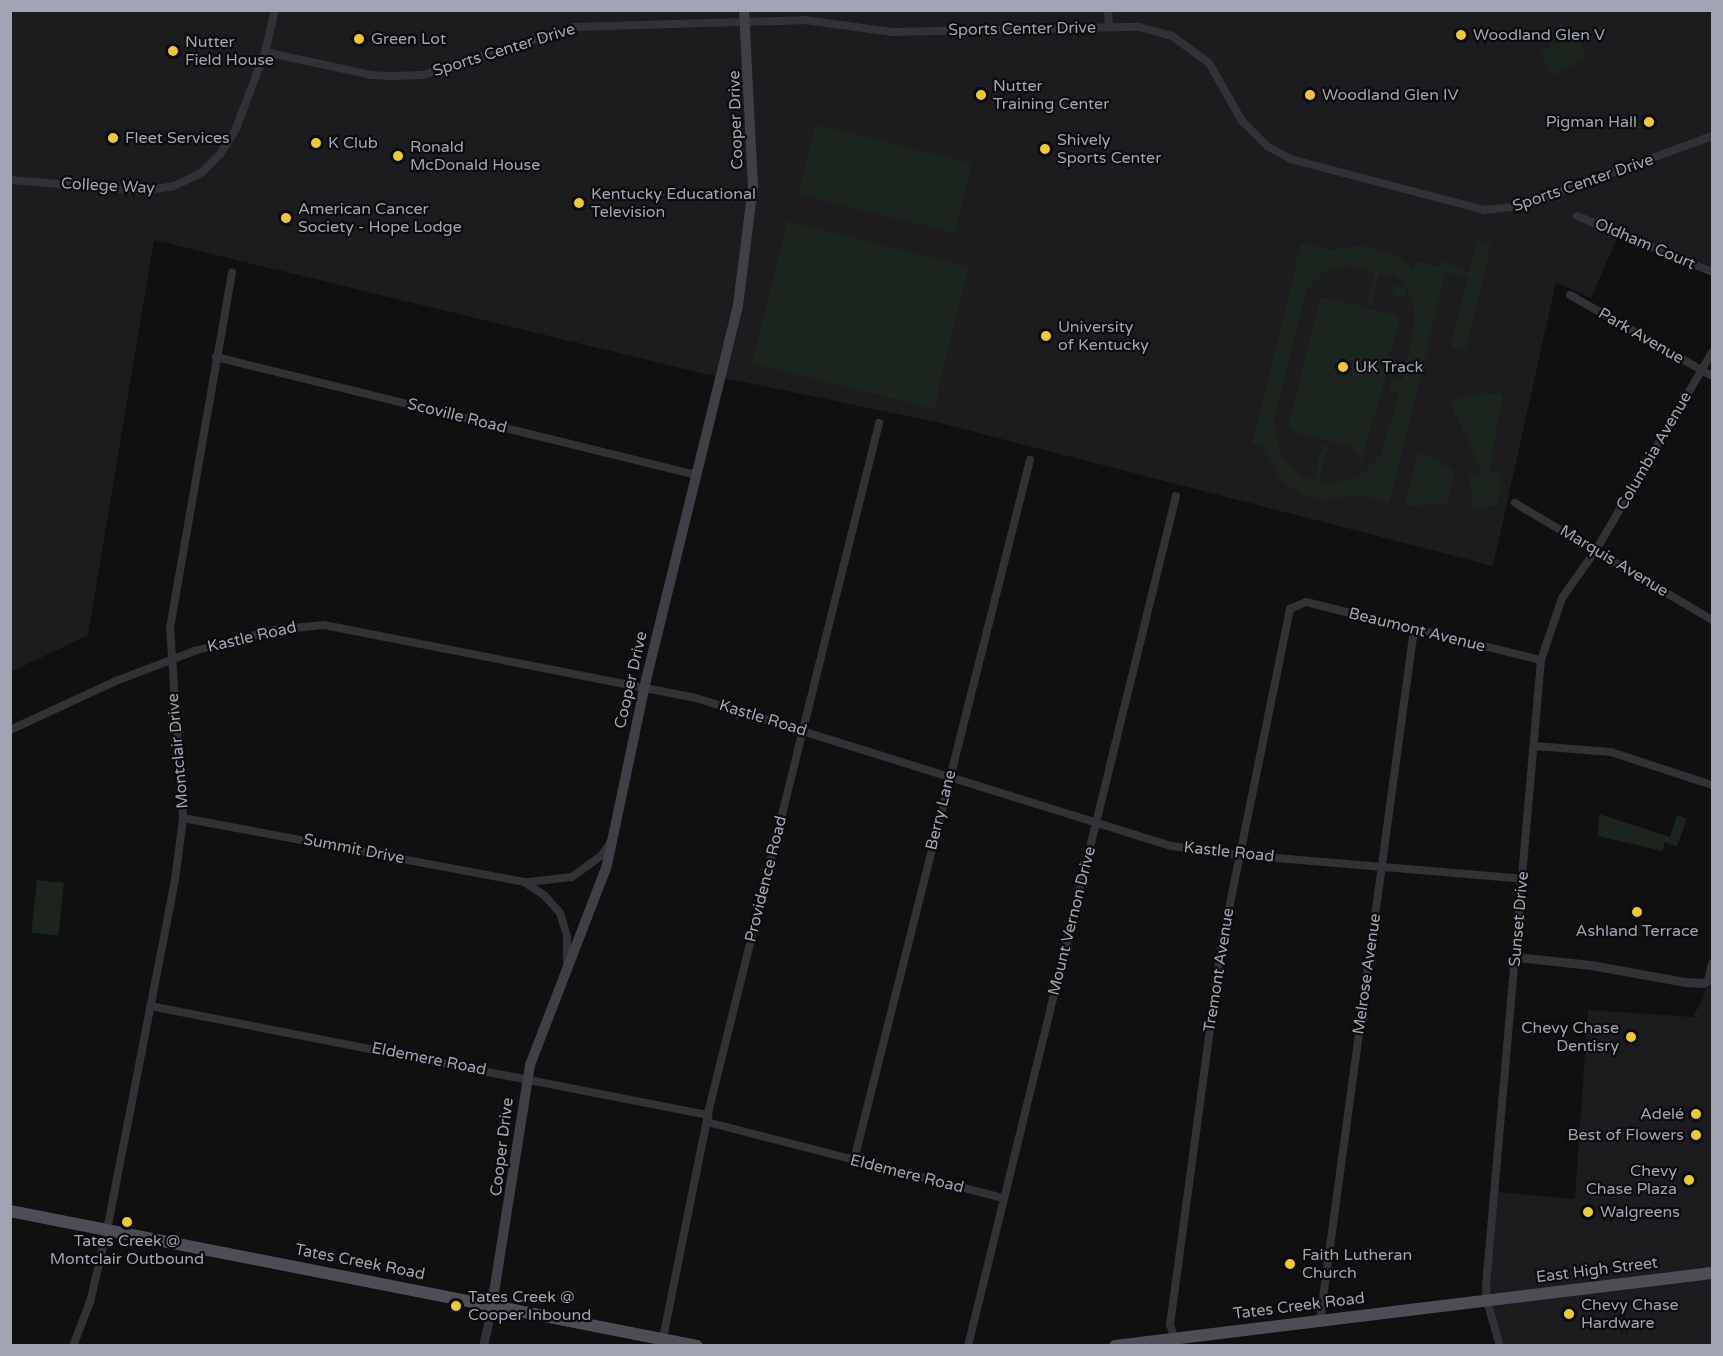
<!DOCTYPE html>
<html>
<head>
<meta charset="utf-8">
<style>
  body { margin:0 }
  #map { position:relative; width:1723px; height:1356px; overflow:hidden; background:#101011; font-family:"Varela Round",sans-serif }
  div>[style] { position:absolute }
  .built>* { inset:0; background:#1c1c1e }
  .green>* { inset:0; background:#1c241e; transform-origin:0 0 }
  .minor>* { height:8px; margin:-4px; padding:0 4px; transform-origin:4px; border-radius:4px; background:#313136 }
  .tertiary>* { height:9px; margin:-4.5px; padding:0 4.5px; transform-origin:4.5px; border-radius:4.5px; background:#313136 }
  .secondary>* { height:10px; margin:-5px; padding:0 5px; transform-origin:5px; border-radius:5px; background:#3f3f46 }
  .primary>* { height:12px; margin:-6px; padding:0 6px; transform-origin:6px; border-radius:6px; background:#4d4d55 }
  .dots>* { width:16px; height:16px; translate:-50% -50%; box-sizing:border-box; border:3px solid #0b0b0c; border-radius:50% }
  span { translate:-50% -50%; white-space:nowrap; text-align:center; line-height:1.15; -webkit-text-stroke:4.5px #0b0b0c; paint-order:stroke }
  .street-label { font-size:16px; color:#a1a4b2 }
  .poi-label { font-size:16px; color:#a1a4b2 }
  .left { translate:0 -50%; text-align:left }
  .right { translate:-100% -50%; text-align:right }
  .frame { position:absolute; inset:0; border:12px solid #a1a4b2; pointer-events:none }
</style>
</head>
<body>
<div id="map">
  <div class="built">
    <div style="clip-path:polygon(11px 11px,1712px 11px,1712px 272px,1619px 234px,1591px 298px,1556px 282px,1493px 566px,936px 422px,705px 374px,154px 240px,88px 635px,11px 672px)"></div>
    <div style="clip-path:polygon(1712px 963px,1712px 1345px,1500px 1345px,1487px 1301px,1495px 1192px,1575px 1199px,1588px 1010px,1693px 1017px,1704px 996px)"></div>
  </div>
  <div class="green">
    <div style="left:1575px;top:34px;width:26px;height:40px;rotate:62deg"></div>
    <div style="left:815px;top:124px;width:162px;height:72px;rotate:14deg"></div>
    <div style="left:787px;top:221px;width:188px;height:147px;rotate:14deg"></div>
    <div style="clip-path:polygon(evenodd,1477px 241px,1491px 244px,1466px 350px,1451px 347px,1468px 278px,1446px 272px,1389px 502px,1360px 495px,1322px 500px,1304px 495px,1282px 481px,1261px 446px,1252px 444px,1301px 243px,1331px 250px,1365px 245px,1398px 256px,1413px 269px,1416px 261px,1440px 267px,1442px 261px,1469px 272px,1477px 241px,1346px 265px,1374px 272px,1368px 305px,1371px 305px,1380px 273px,1396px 277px,1405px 287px,1394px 285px,1392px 295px,1404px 298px,1407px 289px,1413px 306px,1414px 326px,1402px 380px,1392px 378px,1389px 390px,1399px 393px,1381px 455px,1358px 478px,1323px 484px,1319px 483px,1328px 447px,1322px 446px,1314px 481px,1301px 476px,1280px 453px,1274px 419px,1307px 290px,1324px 272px,1346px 265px)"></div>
    <div style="clip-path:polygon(1325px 297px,1396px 315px,1400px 320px,1392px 350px,1387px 355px,1396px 358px,1393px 370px,1384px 368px,1386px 376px,1361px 462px,1351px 446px,1291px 431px,1288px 426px,1319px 300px)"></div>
    <div style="clip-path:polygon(1476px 393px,1503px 394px,1489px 473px,1499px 472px,1501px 487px,1496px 506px,1474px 509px,1469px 476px,1483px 473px,1449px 401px)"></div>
    <div style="clip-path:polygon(1418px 451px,1455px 471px,1447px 504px,1405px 506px)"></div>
    <div style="clip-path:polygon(1599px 814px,1670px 837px,1677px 815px,1687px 819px,1677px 846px,1665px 842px,1662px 851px,1598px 836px)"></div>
    <div style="left:37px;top:880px;width:27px;height:53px;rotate:6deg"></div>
  </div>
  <div class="minor">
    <div style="left:1108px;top:10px;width:17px;rotate:87deg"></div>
    <div style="left:265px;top:52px;width:108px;rotate:12.2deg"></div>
    <div style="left:371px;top:75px;width:22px;rotate:3deg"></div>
    <div style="left:393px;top:76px;width:30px;rotate:-2deg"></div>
    <div style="left:423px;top:75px;width:158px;rotate:-17.6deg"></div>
    <div style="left:574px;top:27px;width:230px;rotate:-1.7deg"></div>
    <div style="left:804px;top:20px;width:89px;rotate:7.8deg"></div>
    <div style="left:892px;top:32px;width:247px;rotate:-1.2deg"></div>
    <div style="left:1139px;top:27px;width:34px;rotate:15deg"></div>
    <div style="left:1172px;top:36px;width:46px;rotate:36.1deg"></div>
    <div style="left:1209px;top:63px;width:67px;rotate:60.4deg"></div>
    <div style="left:1242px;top:121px;width:35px;rotate:45deg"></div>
    <div style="left:1267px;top:146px;width:26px;rotate:29deg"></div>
    <div style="left:1290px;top:159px;width:201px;rotate:14.7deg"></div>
    <div style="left:1484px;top:210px;width:37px;rotate:-6deg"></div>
    <div style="left:1521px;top:206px;width:203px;rotate:-20.1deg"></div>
    <div style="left:10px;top:180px;width:130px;rotate:4.8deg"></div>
    <div style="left:140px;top:191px;width:34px;rotate:-8deg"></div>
    <div style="left:174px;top:186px;width:30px;rotate:-26deg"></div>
    <div style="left:201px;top:173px;width:28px;rotate:-45deg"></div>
    <div style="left:221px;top:153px;width:26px;rotate:-58deg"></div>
    <div style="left:235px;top:131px;width:85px;rotate:-69.2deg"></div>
    <div style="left:265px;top:52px;width:43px;rotate:-76.6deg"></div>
    <div style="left:1577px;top:216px;width:146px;rotate:22.5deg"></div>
    <div style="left:1570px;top:295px;width:163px;rotate:29.7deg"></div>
    <div style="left:216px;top:357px;width:495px;rotate:13.8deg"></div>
    <div style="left:1515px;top:503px;width:229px;rotate:30.7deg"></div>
    <div style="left:10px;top:730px;width:117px;rotate:-24.8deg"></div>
    <div style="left:116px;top:681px;width:84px;rotate:-21deg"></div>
    <div style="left:194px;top:651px;width:83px;rotate:-14.7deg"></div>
    <div style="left:274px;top:630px;width:50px;rotate:-5.7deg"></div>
    <div style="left:324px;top:625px;width:379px;rotate:11.1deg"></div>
    <div style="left:696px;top:698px;width:498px;rotate:17.3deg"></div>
    <div style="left:1172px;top:846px;width:56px;rotate:8.3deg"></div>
    <div style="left:1227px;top:854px;width:297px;rotate:4.8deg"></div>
    <div style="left:1535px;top:746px;width:76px;rotate:4.5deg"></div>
    <div style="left:1611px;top:752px;width:106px;rotate:18.1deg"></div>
    <div style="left:183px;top:818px;width:347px;rotate:10.6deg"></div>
    <div style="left:524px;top:882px;width:24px;rotate:33deg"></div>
    <div style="left:544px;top:895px;width:24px;rotate:48deg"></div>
    <div style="left:560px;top:913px;width:24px;rotate:73deg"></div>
    <div style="left:567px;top:936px;width:26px;rotate:90deg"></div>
    <div style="left:528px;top:882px;width:44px;rotate:-6.5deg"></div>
    <div style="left:572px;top:877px;width:36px;rotate:-36deg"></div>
    <div style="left:601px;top:856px;width:16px;rotate:-55deg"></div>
    <div style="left:1708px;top:981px;width:18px;rotate:-77deg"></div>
    <div style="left:150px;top:1006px;width:569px;rotate:11.05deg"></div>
    <div style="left:707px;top:1122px;width:306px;rotate:14.4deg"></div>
    <div style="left:854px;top:1160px;width:722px;rotate:-75.89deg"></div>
    <div style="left:1320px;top:1320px;width:697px;rotate:-82.25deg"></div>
    <div style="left:663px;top:1338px;width:234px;rotate:-78.6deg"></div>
    <div style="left:709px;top:1109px;width:707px;rotate:-76.08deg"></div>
    <div style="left:73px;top:1346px;width:47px;rotate:-68.9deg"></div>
    <div style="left:90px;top:1302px;width:74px;rotate:-76.7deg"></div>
    <div style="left:107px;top:1230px;width:357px;rotate:-79deg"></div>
    <div style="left:175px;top:880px;width:63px;rotate:-82.6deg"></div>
    <div style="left:183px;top:818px;width:190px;rotate:-93.9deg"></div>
    <div style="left:170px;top:628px;width:361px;rotate:-80.1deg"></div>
    <div style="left:968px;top:1346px;width:875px;rotate:-76.25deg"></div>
    <div style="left:1177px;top:1346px;width:22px;rotate:-108deg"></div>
    <div style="left:1170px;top:1325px;width:380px;rotate:-82.3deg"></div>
    <div style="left:1221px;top:948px;width:346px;rotate:-78.5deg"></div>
    <div style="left:1290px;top:609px;width:17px;rotate:-24deg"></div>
    <div style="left:1306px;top:602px;width:242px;rotate:13.9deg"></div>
    <div style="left:1500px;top:1346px;width:47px;rotate:-106.1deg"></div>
    <div style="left:1487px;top:1301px;width:15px;rotate:-94deg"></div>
    <div style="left:1486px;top:1286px;width:628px;rotate:-84.98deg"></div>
    <div style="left:1541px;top:660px;width:65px;rotate:-71.3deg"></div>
    <div style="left:1562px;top:598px;width:59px;rotate:-54.7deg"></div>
    <div style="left:1596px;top:550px;width:229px;rotate:-59.6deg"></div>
  </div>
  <div class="tertiary">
    <div style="left:1516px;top:957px;width:75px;rotate:6.1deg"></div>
    <div style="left:1591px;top:965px;width:96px;rotate:10.3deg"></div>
    <div style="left:1685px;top:982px;width:18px;rotate:3deg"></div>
    <div style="left:1703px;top:983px;width:10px;rotate:-29deg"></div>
    <div style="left:483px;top:1346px;width:42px;rotate:-77.6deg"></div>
  </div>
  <div class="secondary">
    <div style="left:492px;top:1305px;width:243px;rotate:-81deg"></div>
    <div style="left:530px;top:1065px;width:214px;rotate:-68.9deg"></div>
    <div style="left:607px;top:865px;width:193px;rotate:-78.1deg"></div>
    <div style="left:647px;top:676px;width:382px;rotate:-76.2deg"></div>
    <div style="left:738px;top:305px;width:119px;rotate:-82.8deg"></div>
    <div style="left:753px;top:187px;width:177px;rotate:-92.9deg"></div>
  </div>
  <div class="primary">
    <div style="left:10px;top:1211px;width:700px;rotate:11.12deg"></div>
    <div style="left:1115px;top:1346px;width:601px;rotate:-6.97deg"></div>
  </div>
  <div class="dots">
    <div style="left:1461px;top:35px;background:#efca2a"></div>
    <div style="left:359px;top:39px;background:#efca2a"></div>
    <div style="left:173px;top:51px;background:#efca2a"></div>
    <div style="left:981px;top:95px;background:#efca2a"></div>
    <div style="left:1310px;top:95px;background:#efca2a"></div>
    <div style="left:1649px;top:122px;background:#efca2a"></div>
    <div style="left:113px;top:138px;background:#efca2a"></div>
    <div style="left:316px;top:143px;background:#efca2a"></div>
    <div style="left:1045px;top:149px;background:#efca2a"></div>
    <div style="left:398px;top:156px;background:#efca2a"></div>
    <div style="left:579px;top:203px;background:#efca2a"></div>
    <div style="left:286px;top:218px;background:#efca2a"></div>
    <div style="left:1046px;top:336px;background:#efca2a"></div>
    <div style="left:1343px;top:367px;background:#efca2a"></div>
    <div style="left:1637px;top:912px;background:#efca2a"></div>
    <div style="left:1631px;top:1037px;background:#efca2a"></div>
    <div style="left:1696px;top:1114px;background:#efca2a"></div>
    <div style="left:1696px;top:1135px;background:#efca2a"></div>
    <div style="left:1689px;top:1180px;background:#efca2a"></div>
    <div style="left:1588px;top:1212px;background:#efca2a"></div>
    <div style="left:127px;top:1222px;background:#efca2a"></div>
    <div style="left:1290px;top:1264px;background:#efca2a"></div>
    <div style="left:456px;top:1306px;background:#efca2a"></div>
    <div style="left:1569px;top:1314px;background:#efca2a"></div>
  </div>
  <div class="street-label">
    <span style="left:1022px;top:29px;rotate:-1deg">Sports Center Drive</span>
    <span style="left:504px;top:50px;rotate:-17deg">Sports Center Drive</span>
    <span style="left:736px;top:120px;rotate:-92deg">Cooper Drive</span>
    <span style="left:1583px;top:183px;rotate:-19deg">Sports Center Drive</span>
    <span style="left:108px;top:186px;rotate:3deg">College Way</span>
    <span style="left:1645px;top:244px;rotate:23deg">Oldham Court</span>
    <span style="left:1641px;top:336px;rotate:30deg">Park Avenue</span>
    <span style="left:457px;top:416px;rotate:14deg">Scoville Road</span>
    <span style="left:1654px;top:451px;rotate:-60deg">Columbia Avenue</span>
    <span style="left:1614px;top:561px;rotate:31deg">Marquis Avenue</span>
    <span style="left:1417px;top:630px;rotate:14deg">Beaumont Avenue</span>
    <span style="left:252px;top:637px;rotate:-13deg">Kastle Road</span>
    <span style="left:631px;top:680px;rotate:-77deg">Cooper Drive</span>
    <span style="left:763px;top:718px;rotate:17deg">Kastle Road</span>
    <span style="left:178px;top:751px;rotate:-95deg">Montclair Drive</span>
    <span style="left:941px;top:810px;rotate:-76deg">Berry Lane</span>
    <span style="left:354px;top:849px;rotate:11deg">Summit Drive</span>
    <span style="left:1229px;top:852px;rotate:6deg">Kastle Road</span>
    <span style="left:766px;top:879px;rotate:-76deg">Providence Road</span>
    <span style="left:1519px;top:919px;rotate:-85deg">Sunset Drive</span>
    <span style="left:1072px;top:921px;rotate:-76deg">Mount Vernon Drive</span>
    <span style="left:1219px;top:970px;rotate:-81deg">Tremont Avenue</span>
    <span style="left:1367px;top:974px;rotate:-82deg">Melrose Avenue</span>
    <span style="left:429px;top:1059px;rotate:11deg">Eldemere Road</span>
    <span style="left:502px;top:1147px;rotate:-83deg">Cooper Drive</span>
    <span style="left:907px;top:1174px;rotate:14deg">Eldemere Road</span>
    <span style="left:360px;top:1262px;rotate:11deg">Tates Creek Road</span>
    <span style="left:1597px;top:1270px;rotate:-7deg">East High Street</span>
    <span style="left:1299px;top:1306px;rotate:-7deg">Tates Creek Road</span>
  </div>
  <div class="poi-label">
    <span class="left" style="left:1473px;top:35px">Woodland Glen V</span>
    <span class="left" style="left:371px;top:39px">Green Lot</span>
    <span class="left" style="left:185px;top:51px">Nutter<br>Field House</span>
    <span class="left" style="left:993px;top:95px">Nutter<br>Training Center</span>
    <span class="left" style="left:1322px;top:95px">Woodland Glen IV</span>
    <span class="right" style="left:1637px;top:122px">Pigman Hall</span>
    <span class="left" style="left:125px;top:138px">Fleet Services</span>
    <span class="left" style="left:1057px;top:149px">Shively<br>Sports Center</span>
    <span class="left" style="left:328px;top:143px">K Club</span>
    <span class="left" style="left:410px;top:156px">Ronald<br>McDonald House</span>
    <span class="left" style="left:591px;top:203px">Kentucky Educational<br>Television</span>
    <span class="left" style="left:298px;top:218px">American Cancer<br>Society - Hope Lodge</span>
    <span class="left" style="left:1058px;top:336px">University<br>of Kentucky</span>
    <span class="left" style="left:1355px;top:367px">UK Track</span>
    <span style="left:1637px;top:931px">Ashland Terrace</span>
    <span class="right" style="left:1619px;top:1037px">Chevy Chase<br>Dentisry</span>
    <span class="right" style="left:1684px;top:1114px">Adelé</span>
    <span class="right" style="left:1684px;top:1135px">Best of Flowers</span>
    <span class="right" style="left:1677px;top:1180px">Chevy<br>Chase Plaza</span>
    <span class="left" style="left:1600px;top:1212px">Walgreens</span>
    <span style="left:127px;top:1250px">Tates Creek @<br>Montclair Outbound</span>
    <span class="left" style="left:1302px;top:1264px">Faith Lutheran<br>Church</span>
    <span class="left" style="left:468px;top:1306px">Tates Creek @<br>Cooper Inbound</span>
    <span class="left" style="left:1581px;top:1314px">Chevy Chase<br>Hardware</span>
  </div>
  <div class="frame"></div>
</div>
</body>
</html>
